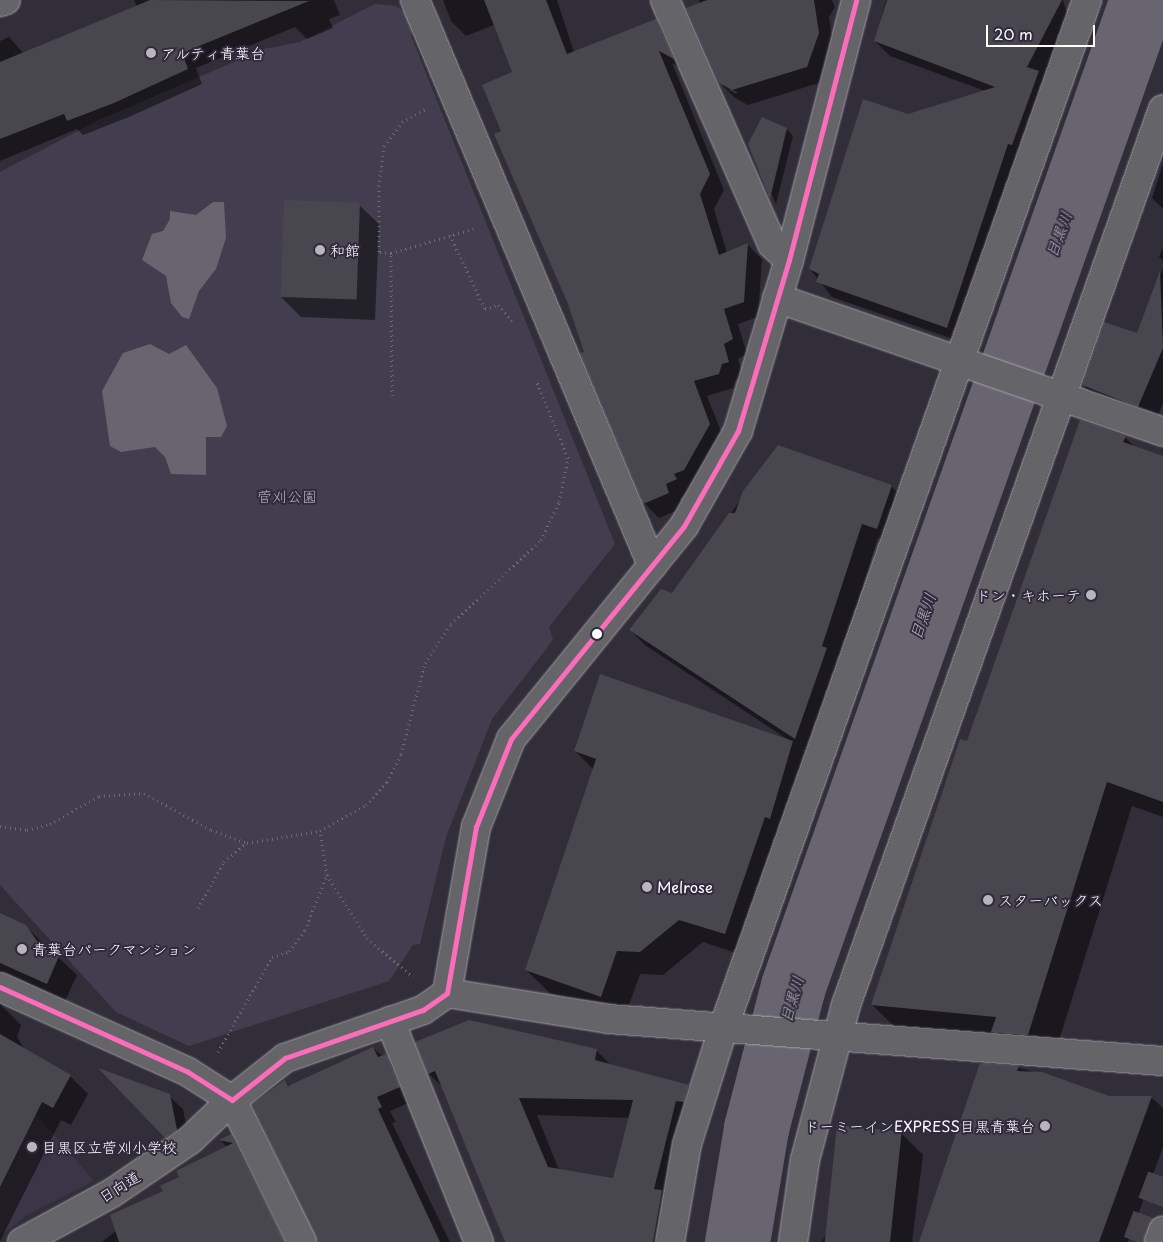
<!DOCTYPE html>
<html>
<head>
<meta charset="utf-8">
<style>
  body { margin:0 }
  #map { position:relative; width:1163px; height:1242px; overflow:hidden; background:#312e39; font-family:"Playpen Sans","Klee One",sans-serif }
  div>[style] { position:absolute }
  .built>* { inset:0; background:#3b3647 }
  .green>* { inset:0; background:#433e4f }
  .water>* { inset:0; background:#686571 }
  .shadow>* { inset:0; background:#0007 }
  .river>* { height:65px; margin:-32.5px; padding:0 32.5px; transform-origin:32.5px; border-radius:32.5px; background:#686571 }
  .building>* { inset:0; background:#48464e; transform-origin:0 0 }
  .highway-tunnel>* { height:28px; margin-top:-14px; transform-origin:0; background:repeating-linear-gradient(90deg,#46434d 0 28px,transparent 0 42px) }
  .path>* { height:3px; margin-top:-1.5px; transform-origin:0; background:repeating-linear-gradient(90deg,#6d6b71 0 1px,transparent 0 5px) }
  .roads { filter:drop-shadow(0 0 1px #a2a1a6) drop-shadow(0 0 1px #a2a1a6) }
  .minor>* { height:28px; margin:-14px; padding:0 14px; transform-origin:14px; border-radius:14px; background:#656469 }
  .major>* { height:28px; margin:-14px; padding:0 14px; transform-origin:14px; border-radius:14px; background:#656469 }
  .bus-1>* { height:5px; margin:-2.5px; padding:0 2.5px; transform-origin:2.5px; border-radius:2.5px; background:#fb6dba }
  .dots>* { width:14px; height:14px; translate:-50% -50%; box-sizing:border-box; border:2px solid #2f2a3d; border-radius:50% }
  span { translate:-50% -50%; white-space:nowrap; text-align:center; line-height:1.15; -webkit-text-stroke:4px #2f2a3d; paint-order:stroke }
  .poi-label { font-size:15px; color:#fff }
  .left { translate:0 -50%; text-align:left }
  .right { translate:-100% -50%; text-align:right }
  .park-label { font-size:15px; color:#b5b3ba }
  .street-label { font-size:15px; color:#fff }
  .water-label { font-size:16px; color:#b6b4bb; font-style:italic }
  .scale { position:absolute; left:986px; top:25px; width:109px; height:22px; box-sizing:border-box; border:2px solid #fff; border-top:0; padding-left:6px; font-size:15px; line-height:18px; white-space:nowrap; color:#fff; -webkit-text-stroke:4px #2f2a3d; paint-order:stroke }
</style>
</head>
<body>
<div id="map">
  <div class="built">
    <div style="clip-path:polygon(0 1095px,35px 1113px,94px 1181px,27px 1215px,0 1236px)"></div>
  </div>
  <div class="green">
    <div style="clip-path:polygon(375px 4px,396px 6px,414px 19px,411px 36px,615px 544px,549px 627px,553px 640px,492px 719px,446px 837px,420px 944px,413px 945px,389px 981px,189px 1046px,116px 1012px,0 885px,0 172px,97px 121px,264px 49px,300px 42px)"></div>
  </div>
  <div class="water">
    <div style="clip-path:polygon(213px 202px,224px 202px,226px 238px,216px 269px,199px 291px,189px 319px,182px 317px,171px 303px,166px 276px,142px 260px,152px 234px,163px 231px,170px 219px,170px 211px,196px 215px)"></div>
    <div style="clip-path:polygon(150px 344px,169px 354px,186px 345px,217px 388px,227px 426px,221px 437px,206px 437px,206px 475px,171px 474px,165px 457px,155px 447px,121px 452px,110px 446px,102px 391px,123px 353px)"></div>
  </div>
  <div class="shadow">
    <div style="clip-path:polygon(134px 0,334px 0,340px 15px,329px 19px,333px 28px,307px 39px,295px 27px,196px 68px,202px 84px,129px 117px,83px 135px,77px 129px,0 161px,0 41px,9px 37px,24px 54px,137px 7px)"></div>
    <div style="clip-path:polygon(443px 0,557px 0,574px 52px,656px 21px,671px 36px,687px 72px,672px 63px,724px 190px,714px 209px,727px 253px,748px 245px,762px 259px,758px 317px,738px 324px,747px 354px,738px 359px,743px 377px,736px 379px,733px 388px,707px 396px,724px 439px,698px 485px,680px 499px,683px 508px,659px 518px,644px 503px,503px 132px,513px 73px,494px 25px,466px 36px,451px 21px)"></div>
    <div style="clip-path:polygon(evenodd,699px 0,832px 0,835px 7px,829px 17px,834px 49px,822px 82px,748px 105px,735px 98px,720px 83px,699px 0,729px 88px,738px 92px,736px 94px,729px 90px,729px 88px)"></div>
    <div style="clip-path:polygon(886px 0,1063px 0,1071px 26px,1044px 78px,1053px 87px,962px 342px,832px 297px,810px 269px,908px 115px,985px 91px,890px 56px,875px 41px)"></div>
    <div style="clip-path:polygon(787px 129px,793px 136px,776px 204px,749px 144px)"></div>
    <div style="clip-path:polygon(1163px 164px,1163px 209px,1152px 198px)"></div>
    <div style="clip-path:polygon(359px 205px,379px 224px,375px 320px,301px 317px,281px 297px)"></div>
    <div style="clip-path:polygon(1163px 247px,1163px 261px,1159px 257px)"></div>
    <div style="clip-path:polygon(1163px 268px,1163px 403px,1155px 423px,1100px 402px,1083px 385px,1137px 335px)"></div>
    <div style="clip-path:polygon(1125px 437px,1136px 448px,1163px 457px,1163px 817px,1132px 806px,1053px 1060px,898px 1030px,872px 1005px,968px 743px)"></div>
    <div style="clip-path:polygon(779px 446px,891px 486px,906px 501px,892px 543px,878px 538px,810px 753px,802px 749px,819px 766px,748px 957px,703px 942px,663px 975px,640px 974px,624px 1019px,550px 993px,526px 970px,594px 770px,575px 751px,790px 741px,645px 645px,630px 630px,673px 594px)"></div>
    <div style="clip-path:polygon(0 913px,25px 926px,77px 975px,65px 1001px,33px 986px,31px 993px,9px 992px,2px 1006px,21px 1025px,17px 1037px,25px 1050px,70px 1076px,88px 1094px,71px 1125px,61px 1120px,0 1241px)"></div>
    <div style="clip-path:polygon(evenodd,417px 1043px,597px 1051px,611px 1065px,689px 1086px,707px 1104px,676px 1242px,505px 1242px,444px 1088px,429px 1074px,417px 1043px,537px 1115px,630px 1118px,614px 1179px,559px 1170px,537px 1115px)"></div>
    <div style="clip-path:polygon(373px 1048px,400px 1070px,413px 1101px,390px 1111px,396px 1122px,392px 1123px,450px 1242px,318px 1242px,285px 1082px,290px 1086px)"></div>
    <div style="clip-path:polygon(1018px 1067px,1109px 1097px,1151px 1097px,1163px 1108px,1163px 1147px,1128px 1242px,920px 1242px)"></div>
    <div style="clip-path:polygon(169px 1096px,183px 1109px,190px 1144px,179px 1151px,166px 1137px)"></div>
    <div style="clip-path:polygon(902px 1134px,923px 1155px,912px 1242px,821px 1242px)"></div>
    <div style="clip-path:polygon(231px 1135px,245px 1150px,291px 1242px,102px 1242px,181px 1178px,227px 1147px,221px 1141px)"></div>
  </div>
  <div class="river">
    <div style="left:737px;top:1242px;width:116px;rotate:-80.5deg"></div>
    <div style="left:756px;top:1128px;width:147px;rotate:-75.4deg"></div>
    <div style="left:793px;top:986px;width:1046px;rotate:-70.51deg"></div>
  </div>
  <div class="building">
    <div style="clip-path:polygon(150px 0,309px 1px,182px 53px,188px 69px,114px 103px,67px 121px,64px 114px,0 139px,0 62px)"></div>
    <div style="clip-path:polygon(484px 0,546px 0,567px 54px,656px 19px,674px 59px,659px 51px,710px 174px,700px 194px,719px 255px,748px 243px,744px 302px,724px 309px,733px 339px,724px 344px,729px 362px,722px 364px,719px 374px,694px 381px,710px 424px,684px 470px,674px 474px,677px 479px,666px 484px,669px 493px,643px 504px,580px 353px,584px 352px,568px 304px,494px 134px,501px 131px,482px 85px,512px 72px)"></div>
    <div style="clip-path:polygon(707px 0,814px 0,819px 33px,807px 67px,732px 90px,719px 83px,686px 8px)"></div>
    <div style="clip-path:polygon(887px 0,1062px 0,1027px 67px,1039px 71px,1012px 145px,1008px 144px,947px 328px,816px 282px,819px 274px,809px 269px,863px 99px,908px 114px,995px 87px,874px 41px)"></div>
    <div style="clip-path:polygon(762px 117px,787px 128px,770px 199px,748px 144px)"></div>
    <div style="left:284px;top:200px;width:76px;height:97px;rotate:2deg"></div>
    <div style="clip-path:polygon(1160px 271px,1163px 348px,1138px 407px,1082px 385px,1104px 322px,1137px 333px)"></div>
    <div style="clip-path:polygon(1080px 420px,1126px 436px,1123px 442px,1163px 456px,1163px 802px,1107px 782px,1028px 1035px,991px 1032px,996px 1017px,871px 1005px,960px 739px,967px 741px)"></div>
    <div style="clip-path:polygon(778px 445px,892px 485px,877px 529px,862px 524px,822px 646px,827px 648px,795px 739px,629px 630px,661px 589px,672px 593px,729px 513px,735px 513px,743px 491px)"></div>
    <div style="clip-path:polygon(600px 674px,793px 741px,770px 819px,765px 817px,725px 934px,679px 920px,640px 952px,617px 951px,601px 997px,525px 970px,596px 759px,574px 751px)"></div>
    <div style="clip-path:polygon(0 913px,26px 925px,41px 947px,59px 956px,47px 984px,0 963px)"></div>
    <div style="clip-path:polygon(evenodd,469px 1020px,597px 1049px,595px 1060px,689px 1085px,684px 1102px,676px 1101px,654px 1189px,662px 1190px,653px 1242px,505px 1242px,435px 1071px,428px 1074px,415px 1042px,469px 1020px,519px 1098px,633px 1100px,613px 1178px,548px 1167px,519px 1098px)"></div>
    <div style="clip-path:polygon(0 1034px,71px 1075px,53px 1108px,42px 1102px,0 1187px)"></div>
    <div style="clip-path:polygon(373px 1047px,378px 1057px,386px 1054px,400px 1087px,377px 1097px,382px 1107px,378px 1109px,440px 1242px,317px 1242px,252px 1104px,285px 1080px,288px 1086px)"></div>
    <div style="clip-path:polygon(980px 1063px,1019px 1066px,1017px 1071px,1042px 1072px,1109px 1096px,1152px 1096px,1099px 1242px,919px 1242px)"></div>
    <div style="clip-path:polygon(98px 1068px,170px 1094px,177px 1130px,165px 1138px)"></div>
    <div style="left:837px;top:1125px;width:65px;height:118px;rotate:6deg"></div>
    <div style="clip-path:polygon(231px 1134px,285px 1242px,119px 1242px,110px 1215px,163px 1191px,160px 1186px,179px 1177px,176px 1171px,233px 1143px,219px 1140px)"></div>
  </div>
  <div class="highway-tunnel">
    <div style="left:1137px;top:1242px;width:75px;rotate:-69.6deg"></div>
  </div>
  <div class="path">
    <div style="left:450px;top:235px;width:82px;rotate:64.7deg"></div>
    <div style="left:485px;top:309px;width:14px;rotate:-17deg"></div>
    <div style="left:498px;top:305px;width:21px;rotate:49deg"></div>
    <div style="left:391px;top:253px;width:12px;rotate:-175deg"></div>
    <div style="left:379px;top:252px;width:66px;rotate:-90deg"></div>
    <div style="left:379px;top:186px;width:40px;rotate:-82.9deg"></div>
    <div style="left:384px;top:146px;width:30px;rotate:-53deg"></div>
    <div style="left:402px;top:122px;width:26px;rotate:-29deg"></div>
    <div style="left:392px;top:396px;width:143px;rotate:-90.4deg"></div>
    <div style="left:391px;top:253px;width:89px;rotate:-16.4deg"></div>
    <div style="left:0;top:826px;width:27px;rotate:8deg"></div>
    <div style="left:27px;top:830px;width:24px;rotate:-15deg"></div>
    <div style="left:50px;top:824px;width:56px;rotate:-29.7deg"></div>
    <div style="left:99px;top:796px;width:45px;rotate:-3.8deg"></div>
    <div style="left:144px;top:793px;width:77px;rotate:28.9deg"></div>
    <div style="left:211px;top:830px;width:38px;rotate:20deg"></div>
    <div style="left:247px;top:843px;width:74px;rotate:-9.3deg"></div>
    <div style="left:320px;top:831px;width:53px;rotate:-29.5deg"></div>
    <div style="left:366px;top:805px;width:31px;rotate:-48deg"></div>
    <div style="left:387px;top:782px;width:31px;rotate:-63deg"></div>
    <div style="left:401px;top:754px;width:94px;rotate:-75.2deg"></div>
    <div style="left:425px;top:663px;width:47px;rotate:-56.3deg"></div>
    <div style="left:451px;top:624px;width:123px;rotate:-43deg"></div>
    <div style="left:541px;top:540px;width:42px;rotate:-64.7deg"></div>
    <div style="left:559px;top:502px;width:45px;rotate:-78.4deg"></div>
    <div style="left:568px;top:458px;width:84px;rotate:-112.3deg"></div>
    <div style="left:327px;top:875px;width:75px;rotate:57.6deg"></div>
    <div style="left:367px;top:938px;width:60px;rotate:40.3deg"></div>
    <div style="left:198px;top:908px;width:53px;rotate:-60.5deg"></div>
    <div style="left:224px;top:862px;width:29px;rotate:-41deg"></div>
    <div style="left:218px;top:1052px;width:109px;rotate:-60.4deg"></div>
    <div style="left:272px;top:957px;width:18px;rotate:-19deg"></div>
    <div style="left:289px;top:951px;width:26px;rotate:-53deg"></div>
    <div style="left:305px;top:930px;width:59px;rotate:-68.2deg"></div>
    <div style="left:327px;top:875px;width:45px;rotate:-99deg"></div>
  </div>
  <div class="roads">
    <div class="minor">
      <div style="left:415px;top:0;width:613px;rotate:67.24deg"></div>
      <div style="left:665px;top:0;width:266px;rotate:66.3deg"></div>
      <div style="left:772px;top:244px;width:23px;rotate:43deg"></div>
      <div style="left:0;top:2px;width:6px;rotate:-18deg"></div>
      <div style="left:777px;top:298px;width:409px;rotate:19.1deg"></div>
      <div style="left:0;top:987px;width:206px;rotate:24.3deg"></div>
      <div style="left:188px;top:1072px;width:52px;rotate:32.5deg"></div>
      <div style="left:232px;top:1100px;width:68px;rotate:-38.4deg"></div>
      <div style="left:285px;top:1058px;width:146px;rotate:-19.2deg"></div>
      <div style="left:423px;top:1010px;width:29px;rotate:-35deg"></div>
      <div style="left:447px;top:993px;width:169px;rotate:-80.1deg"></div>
      <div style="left:476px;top:827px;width:95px;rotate:-68.3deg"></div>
      <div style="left:511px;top:739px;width:274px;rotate:-50.9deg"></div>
      <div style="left:684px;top:526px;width:109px;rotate:-60.4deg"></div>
      <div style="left:738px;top:431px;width:178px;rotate:-73.4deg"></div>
      <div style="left:789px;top:260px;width:268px;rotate:-75.5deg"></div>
      <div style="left:447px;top:993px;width:164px;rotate:9.1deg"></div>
      <div style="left:609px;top:1019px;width:556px;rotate:4.34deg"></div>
      <div style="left:390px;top:1021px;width:238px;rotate:68.1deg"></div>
      <div style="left:22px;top:1242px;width:102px;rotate:-28.6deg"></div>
      <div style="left:112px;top:1193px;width:94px;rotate:-34.2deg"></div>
      <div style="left:190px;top:1140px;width:58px;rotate:-43.6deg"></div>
      <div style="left:232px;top:1100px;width:158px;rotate:63.8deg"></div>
      <div style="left:670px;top:1242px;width:99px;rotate:-80.2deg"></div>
      <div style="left:687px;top:1144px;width:124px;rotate:-72.6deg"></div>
      <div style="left:724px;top:1026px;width:1088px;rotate:-70.52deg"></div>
      <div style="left:793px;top:1242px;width:83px;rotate:-81.7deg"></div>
      <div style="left:805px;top:1160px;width:160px;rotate:-75.2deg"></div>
      <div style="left:846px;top:1005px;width:950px;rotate:-70.52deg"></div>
    </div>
    <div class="major">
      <div style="left:1159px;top:1242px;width:12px;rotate:-70deg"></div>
    </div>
  </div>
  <div class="bus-1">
    <div style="left:0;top:987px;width:206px;rotate:24.3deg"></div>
    <div style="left:188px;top:1072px;width:52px;rotate:32.5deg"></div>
    <div style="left:232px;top:1100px;width:68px;rotate:-38.4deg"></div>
    <div style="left:285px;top:1058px;width:146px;rotate:-19.2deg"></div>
    <div style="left:423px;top:1010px;width:29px;rotate:-35deg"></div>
    <div style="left:447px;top:993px;width:169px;rotate:-80.1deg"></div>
    <div style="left:476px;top:827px;width:95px;rotate:-68.3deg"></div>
    <div style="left:511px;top:739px;width:274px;rotate:-50.9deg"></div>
    <div style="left:684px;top:526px;width:109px;rotate:-60.4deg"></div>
    <div style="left:738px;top:431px;width:178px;rotate:-73.4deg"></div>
    <div style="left:789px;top:260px;width:268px;rotate:-75.5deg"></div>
  </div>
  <div class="dots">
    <div style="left:151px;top:53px;background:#b7b6ba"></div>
    <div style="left:320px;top:250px;background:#b7b6ba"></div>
    <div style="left:1091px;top:595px;background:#b7b6ba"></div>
    <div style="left:597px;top:634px;background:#fff"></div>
    <div style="left:647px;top:887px;background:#b7b6ba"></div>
    <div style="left:988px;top:900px;background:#b7b6ba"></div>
    <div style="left:22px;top:949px;background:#b7b6ba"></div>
    <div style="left:1045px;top:1126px;background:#b7b6ba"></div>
    <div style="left:32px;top:1147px;background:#b7b6ba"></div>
  </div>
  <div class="poi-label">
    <span class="left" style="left:161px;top:53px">アルティ青葉台</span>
    <span class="left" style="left:330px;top:250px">和館</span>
    <span class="right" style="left:1081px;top:595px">ドン・キホーテ</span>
    <span class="left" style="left:657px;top:887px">Melrose</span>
    <span class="left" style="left:998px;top:900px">スターバックス</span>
    <span class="left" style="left:32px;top:949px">青葉台パークマンション</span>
    <span class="right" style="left:1035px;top:1126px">ドーミーインEXPRESS目黒青葉台</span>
    <span class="left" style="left:42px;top:1147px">目黒区立菅刈小学校</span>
  </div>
  <div class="park-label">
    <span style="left:287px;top:496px">菅刈公園</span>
  </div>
  <div class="street-label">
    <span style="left:119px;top:1186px;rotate:-32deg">日向道</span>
  </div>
  <div class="water-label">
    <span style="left:1058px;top:234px;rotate:-70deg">目黒川</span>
    <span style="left:922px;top:616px;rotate:-71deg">目黒川</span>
    <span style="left:791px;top:999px;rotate:-74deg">目黒川</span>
  </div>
  <div class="scale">20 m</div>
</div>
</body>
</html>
